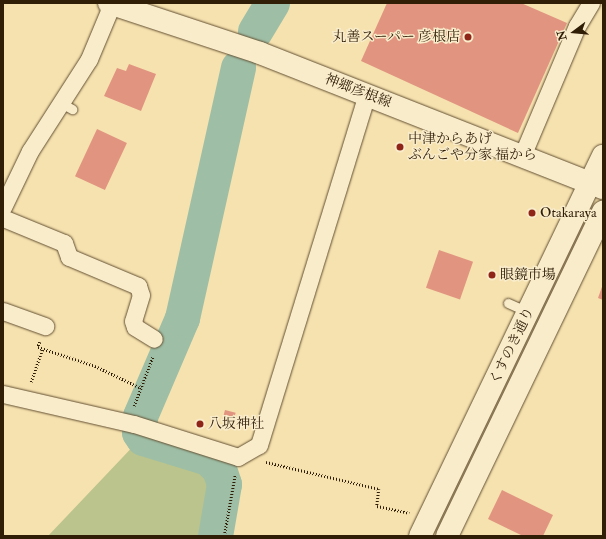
<!DOCTYPE html>
<html>
<head>
<meta charset="utf-8">
<style>
  body { margin:0 }
  #map { position:relative; width:606px; height:539px; overflow:hidden; background:#f6e2af; font-family:"IM FELL Double Pica","Noto Serif JP",serif }
  div>[style] { position:absolute }
  .green>* { inset:0; background:#bbc48c }
  .river>* { height:35px; margin:-17.5px; padding:0 17.5px; transform-origin:17.5px; border-radius:17.5px; background:#9ebfa6 }
  .building>* { inset:0; background:#e19580; transform-origin:0 0 }
  .path>* { height:2.5px; margin-top:-1.25px; transform-origin:0; background:repeating-linear-gradient(90deg,#301e07 0 1px,transparent 0 3px) }
  .roads { filter:drop-shadow(0 0 1px #624f31) drop-shadow(0 0 1px #624f31) }
  .lane>* { height:9px; margin:-4.5px; padding:0 4.5px; transform-origin:4.5px; border-radius:4.5px; background:#f9eccb }
  .street>* { height:17px; margin:-8.5px; padding:0 8.5px; transform-origin:8.5px; border-radius:8.5px; background:#f9eccb }
  .secondary>* { height:22px; margin:-11px; padding:0 11px; transform-origin:11px; border-radius:11px; background:#f9eccb }
  .dots>* { width:11px; height:11px; translate:-50% -50%; box-sizing:border-box; border:2px solid #f9eccb; border-radius:50% }
  span { translate:-50% -50%; white-space:nowrap; text-align:center; line-height:1.15; -webkit-text-stroke:3px #f9eccb; paint-order:stroke }
  .poi-label { font-size:14px; color:#301e07 }
  .right { translate:-100% -50%; text-align:right }
  .left { translate:0 -50%; text-align:left }
  .street-label { font-size:14px; color:#301e07 }
  .frame { position:absolute; inset:0; border:4px solid #301e07; pointer-events:none }
  .north { position:absolute; left:554px; top:12px; width:40px; height:40px; -webkit-text-stroke:3px #f9eccb; paint-order:stroke; rotate:254deg; font-size:11px; font-weight:700; line-height:16px; text-align:center; color:#301e07 }
  .north::after { content:''; display:block; margin:auto; width:14px; height:18px; background:#301e07; clip-path:polygon(50% 0,100% 100%,50% 72%,0 100%) }
</style>
</head>
<body>
<div id="map">
  <div class="green">
    <div style="clip-path:polygon(140px 439px,145px 449px,208px 464px,214px 472px,217px 480px,208px 536px,48px 536px)"></div>
  </div>
  <div class="river">
    <div style="left:255px;top:31px;width:33px;rotate:-59deg"></div>
    <div style="left:215px;top:536px;width:53px;rotate:-80.2deg"></div>
    <div style="left:224px;top:484px;width:16px;rotate:-108deg"></div>
    <div style="left:219px;top:469px;width:16px;rotate:-135deg"></div>
    <div style="left:208px;top:458px;width:68px;rotate:-162.9deg"></div>
    <div style="left:143px;top:438px;width:7px;rotate:-124deg"></div>
    <div style="left:139px;top:432px;width:16px;rotate:-86deg"></div>
    <div style="left:140px;top:416px;width:107px;rotate:-66.8deg"></div>
    <div style="left:182px;top:318px;width:257px;rotate:-77.4deg"></div>
  </div>
  <div class="building">
    <div style="clip-path:polygon(387px 3px,521px 3px,567px 23px,518px 133px,361px 61px)"></div>
    <div style="clip-path:polygon(129px 64px,156px 74px,141px 111px,104px 96px,117px 68px,126px 71px)"></div>
    <div style="left:97px;top:129px;width:33px;height:52px;rotate:25deg"></div>
    <div style="left:439px;top:250px;width:36px;height:40px;rotate:19deg"></div>
    <div style="clip-path:polygon(603px 284px,603px 300px,598px 298px)"></div>
    <div style="left:225px;top:410px;width:11px;height:12px;rotate:15deg"></div>
    <div style="clip-path:polygon(502px 490px,553px 515px,543px 536px,523px 536px,488px 519px)"></div>
  </div>
  <div class="path">
    <div style="left:40px;top:342px;width:5px;rotate:112deg"></div>
    <div style="left:38px;top:347px;width:60px;rotate:18.4deg"></div>
    <div style="left:95px;top:366px;width:51px;rotate:25.6deg"></div>
    <div style="left:31px;top:382px;width:36px;rotate:-71deg"></div>
    <div style="left:134px;top:406px;width:53px;rotate:-69.2deg"></div>
    <div style="left:266px;top:462px;width:116px;rotate:13.4deg"></div>
    <div style="left:379px;top:489px;width:17px;rotate:97deg"></div>
    <div style="left:377px;top:506px;width:33px;rotate:12deg"></div>
    <div style="left:224px;top:536px;width:62px;rotate:-79.8deg"></div>
  </div>
  <div class="roads">
    <div class="lane">
      <div style="left:61px;top:103px;width:13px;rotate:29deg"></div>
      <div style="left:508px;top:303px;width:22px;rotate:24deg"></div>
    </div>
    <div class="street">
      <div style="left:522px;top:156px;width:141px;rotate:-67.1deg"></div>
      <div style="left:577px;top:26px;width:27px;rotate:-59deg"></div>
      <div style="left:3px;top:207px;width:62px;rotate:-64.3deg"></div>
      <div style="left:30px;top:151px;width:109px;rotate:-57.3deg"></div>
      <div style="left:89px;top:59px;width:60px;rotate:-67.3deg"></div>
      <div style="left:3px;top:218px;width:66px;rotate:22.3deg"></div>
      <div style="left:64px;top:243px;width:15px;rotate:70deg"></div>
      <div style="left:69px;top:257px;width:75px;rotate:22.8deg"></div>
      <div style="left:138px;top:286px;width:9px;rotate:72deg"></div>
      <div style="left:141px;top:295px;width:27px;rotate:107deg"></div>
      <div style="left:133px;top:321px;width:6px;rotate:72deg"></div>
      <div style="left:135px;top:327px;width:22px;rotate:32deg"></div>
      <div style="left:3px;top:311px;width:45px;rotate:19.7deg"></div>
      <div style="left:3px;top:394px;width:134px;rotate:12.9deg"></div>
      <div style="left:134px;top:424px;width:109px;rotate:17.6deg"></div>
      <div style="left:238px;top:457px;width:24px;rotate:-30deg"></div>
      <div style="left:259px;top:445px;width:366px;rotate:-72.9deg"></div>
    </div>
    <div class="secondary">
      <div style="left:109px;top:3px;width:159px;rotate:18.3deg"></div>
      <div style="left:260px;top:53px;width:369px;rotate:21.5deg"></div>
      <div style="left:420px;top:536px;width:422px;rotate:-64.3deg"></div>
      <div style="left:447px;top:536px;width:360px;rotate:-64.3deg"></div>
    </div>
  </div>
  <div class="dots">
    <div style="left:468px;top:37px;background:#8f2418"></div>
    <div style="left:400px;top:147px;background:#8f2418"></div>
    <div style="left:532px;top:213px;background:#8f2418"></div>
    <div style="left:492px;top:275px;background:#8f2418"></div>
    <div style="left:200px;top:424px;background:#8f2418"></div>
  </div>
  <div class="poi-label">
    <span class="right" style="left:460px;top:37px">丸善スーパー 彦根店</span>
    <span class="left" style="left:408px;top:147px">中津からあげ<br>ぶんごや分家 福から</span>
    <span class="left" style="left:540px;top:213px">Otakaraya</span>
    <span class="left" style="left:500px;top:275px">眼鏡市場</span>
    <span class="left" style="left:208px;top:424px">八坂神社</span>
  </div>
  <div class="street-label">
    <span style="left:358px;top:91px;rotate:21deg">神郷彦根線</span>
    <span style="left:512px;top:346px;rotate:-64deg">くすのき通り</span>
  </div>
  <div class="frame"></div>
  <div class="north">N</div>
</div>
</body>
</html>
